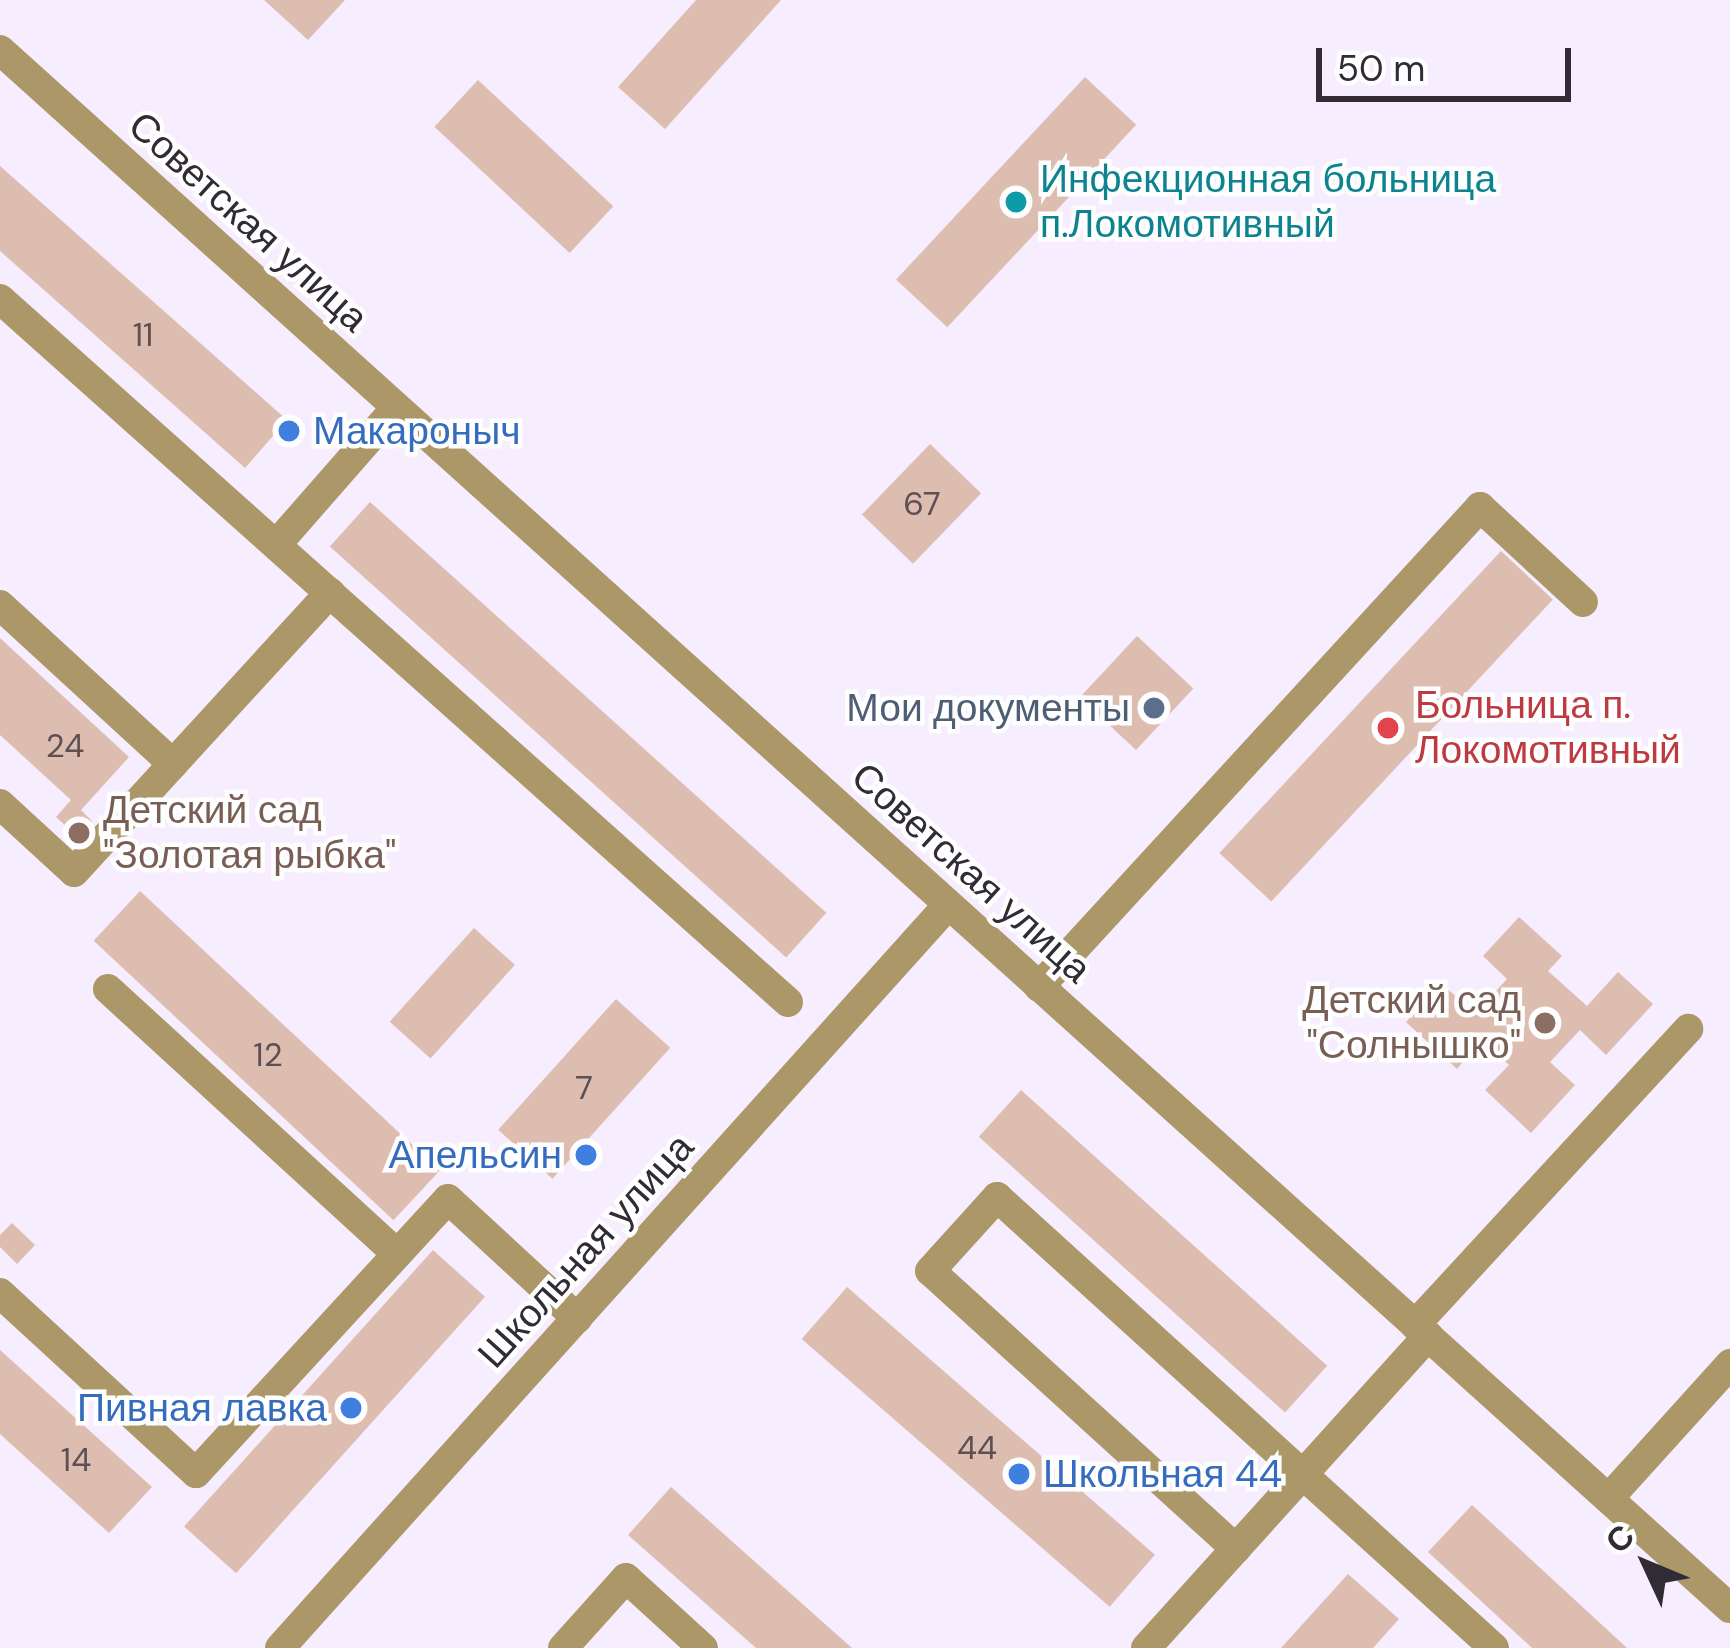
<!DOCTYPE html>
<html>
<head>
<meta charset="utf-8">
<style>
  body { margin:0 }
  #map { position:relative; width:1730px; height:1648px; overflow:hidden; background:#f6edfe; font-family:"DM Sans",sans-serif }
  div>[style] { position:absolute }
  .building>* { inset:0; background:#debdb1; transform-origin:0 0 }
  .minor>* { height:30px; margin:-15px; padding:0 15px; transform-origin:15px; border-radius:15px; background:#ac9768 }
  .dots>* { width:33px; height:33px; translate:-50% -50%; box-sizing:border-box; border:6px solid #fefefe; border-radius:50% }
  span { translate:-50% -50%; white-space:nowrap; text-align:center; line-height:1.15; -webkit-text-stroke:9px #fefefe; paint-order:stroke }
  .number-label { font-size:33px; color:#5c5054 }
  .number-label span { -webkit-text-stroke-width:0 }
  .culture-label { font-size:39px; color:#0d838f }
  .left { translate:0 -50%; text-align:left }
  .street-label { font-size:39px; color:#302b35 }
  .shop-label { font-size:39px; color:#366cbe }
  .right { translate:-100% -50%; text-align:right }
  .health-label { font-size:39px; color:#be3a42 }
  .service-label { font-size:39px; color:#4e5e75 }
  .education-label { font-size:39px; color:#785e54 }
  .north { position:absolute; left:1586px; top:1504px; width:120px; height:120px; -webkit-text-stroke:9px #fefefe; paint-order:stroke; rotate:314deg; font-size:33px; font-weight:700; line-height:48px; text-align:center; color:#302b35 }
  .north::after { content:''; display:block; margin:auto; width:42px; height:54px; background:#302b35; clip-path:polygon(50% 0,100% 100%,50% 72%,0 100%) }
  .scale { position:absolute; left:1316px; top:48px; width:255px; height:54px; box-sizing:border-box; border:6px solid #302b35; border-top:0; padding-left:15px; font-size:36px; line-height:42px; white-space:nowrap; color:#302b35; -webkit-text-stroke:9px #fefefe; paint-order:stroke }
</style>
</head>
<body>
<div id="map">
  <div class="building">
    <div style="clip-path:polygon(264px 0,345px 0,308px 40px)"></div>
    <div style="clip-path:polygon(696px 0,781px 0,665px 129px,618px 87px)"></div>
    <div style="left:1085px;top:77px;width:70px;height:277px;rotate:43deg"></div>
    <div style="left:478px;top:80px;width:185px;height:64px;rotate:43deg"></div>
    <div style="clip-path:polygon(0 166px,287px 420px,245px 468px,0 251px)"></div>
    <div style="left:930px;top:444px;width:71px;height:98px;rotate:44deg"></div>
    <div style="left:370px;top:502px;width:614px;height:60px;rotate:42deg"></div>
    <div style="left:1501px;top:551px;width:71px;height:413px;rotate:43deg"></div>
    <div style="left:1137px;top:636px;width:77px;height:84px;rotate:43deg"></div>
    <div style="clip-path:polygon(0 638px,129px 757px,81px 810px,92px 821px,78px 837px,56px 817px,71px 800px,0 735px)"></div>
    <div style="left:140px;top:891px;width:410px;height:68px;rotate:43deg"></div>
    <div style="clip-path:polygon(1519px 917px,1562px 956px,1548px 971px,1587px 1006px,1618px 972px,1653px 1004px,1606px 1055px,1580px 1030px,1550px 1062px,1575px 1085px,1531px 1133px,1485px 1090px,1509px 1065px,1482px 1040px,1457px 1069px,1406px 1022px,1441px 983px,1475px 1014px,1507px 979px,1483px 956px)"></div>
    <div style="left:474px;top:928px;width:55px;height:126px;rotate:42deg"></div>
    <div style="left:616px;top:999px;width:73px;height:176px;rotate:42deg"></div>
    <div style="left:1021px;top:1090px;width:412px;height:63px;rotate:42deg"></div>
    <div style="clip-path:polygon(12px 1223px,35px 1245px,17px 1264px,0 1247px,0 1235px)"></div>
    <div style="left:433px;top:1250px;width:70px;height:372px;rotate:42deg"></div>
    <div style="left:847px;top:1287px;width:408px;height:69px;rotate:41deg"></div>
    <div style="clip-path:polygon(0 1350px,152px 1487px,109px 1533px,0 1434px)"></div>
    <div style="clip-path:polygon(671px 1487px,852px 1648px,756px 1648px,628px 1535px)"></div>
    <div style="clip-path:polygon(1472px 1505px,1627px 1648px,1532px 1648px,1428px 1552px)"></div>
    <div style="clip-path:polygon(1348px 1574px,1399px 1619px,1373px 1648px,1281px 1648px)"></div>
  </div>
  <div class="minor">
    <div style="left:0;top:50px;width:2328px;rotate:42.01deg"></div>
    <div style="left:0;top:299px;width:1056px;rotate:41.74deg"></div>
    <div style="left:276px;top:545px;width:182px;rotate:-48.8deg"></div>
    <div style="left:0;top:605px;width:235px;rotate:42.6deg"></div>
    <div style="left:0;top:804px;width:100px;rotate:42.6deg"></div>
    <div style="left:74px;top:872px;width:379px;rotate:-47.5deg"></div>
    <div style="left:1039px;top:987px;width:652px;rotate:-47.42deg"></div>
    <div style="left:1480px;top:507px;width:140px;rotate:42.7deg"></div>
    <div style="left:108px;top:989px;width:392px;rotate:42.5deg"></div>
    <div style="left:0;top:1293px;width:266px;rotate:42.6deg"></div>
    <div style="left:196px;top:1473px;width:372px;rotate:-47.4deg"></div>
    <div style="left:448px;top:1199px;width:176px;rotate:42.7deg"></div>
    <div style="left:1415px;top:1325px;width:403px;rotate:-47.3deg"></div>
    <div style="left:1609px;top:1498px;width:181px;rotate:-47.9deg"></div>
    <div style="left:1236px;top:1549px;width:413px;rotate:-137.7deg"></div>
    <div style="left:930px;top:1271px;width:100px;rotate:-47.8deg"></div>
    <div style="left:997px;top:1197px;width:671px;rotate:42.22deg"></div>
    <div style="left:280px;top:1648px;width:999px;rotate:-48.04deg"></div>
    <div style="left:563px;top:1648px;width:94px;rotate:-48deg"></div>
    <div style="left:626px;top:1578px;width:104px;rotate:42.3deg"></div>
    <div style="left:1146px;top:1648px;width:421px;rotate:-47.9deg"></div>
  </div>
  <div class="dots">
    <div style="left:1016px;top:202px;background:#0f9aa8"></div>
    <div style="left:289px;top:431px;background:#3f7fe0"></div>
    <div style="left:1154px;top:708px;background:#5c6f8a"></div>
    <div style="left:1388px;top:728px;background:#e0444e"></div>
    <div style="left:79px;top:833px;background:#8d6e63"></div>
    <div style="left:1545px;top:1023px;background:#8d6e63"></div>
    <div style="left:586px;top:1155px;background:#3f7fe0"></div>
    <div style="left:351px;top:1408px;background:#3f7fe0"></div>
    <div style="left:1019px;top:1474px;background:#3f7fe0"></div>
  </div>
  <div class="number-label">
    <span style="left:143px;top:335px">11</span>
    <span style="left:922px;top:504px">67</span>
    <span style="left:65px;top:746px">24</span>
    <span style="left:268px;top:1055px">12</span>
    <span style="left:584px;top:1088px">7</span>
    <span style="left:977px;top:1448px">44</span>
    <span style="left:76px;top:1460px">14</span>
  </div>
  <div class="culture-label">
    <span class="left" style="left:1040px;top:202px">Инфекционная больница<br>п.Локомотивный</span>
  </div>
  <div class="street-label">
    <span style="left:248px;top:222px;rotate:42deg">Советская улица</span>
    <span style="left:971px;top:873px;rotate:42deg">Советская улица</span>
    <span style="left:586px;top:1251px;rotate:-48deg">Школьная улица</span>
  </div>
  <div class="shop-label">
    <span class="left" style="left:313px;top:431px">Макароныч</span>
    <span class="right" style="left:562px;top:1155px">Апельсин</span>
    <span class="right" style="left:327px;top:1408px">Пивная лавка</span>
    <span class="left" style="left:1043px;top:1474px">Школьная 44</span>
  </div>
  <div class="health-label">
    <span class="left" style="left:1415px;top:728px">Больница п.<br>Локомотивный</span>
  </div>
  <div class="service-label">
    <span class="right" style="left:1130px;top:708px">Мои документы</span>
  </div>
  <div class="education-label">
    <span class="left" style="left:103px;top:833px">Детский сад<br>"Золотая рыбка"</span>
    <span class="right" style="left:1521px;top:1023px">Детский сад<br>"Солнышко"</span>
  </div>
  <div class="north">С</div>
  <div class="scale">50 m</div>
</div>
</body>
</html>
